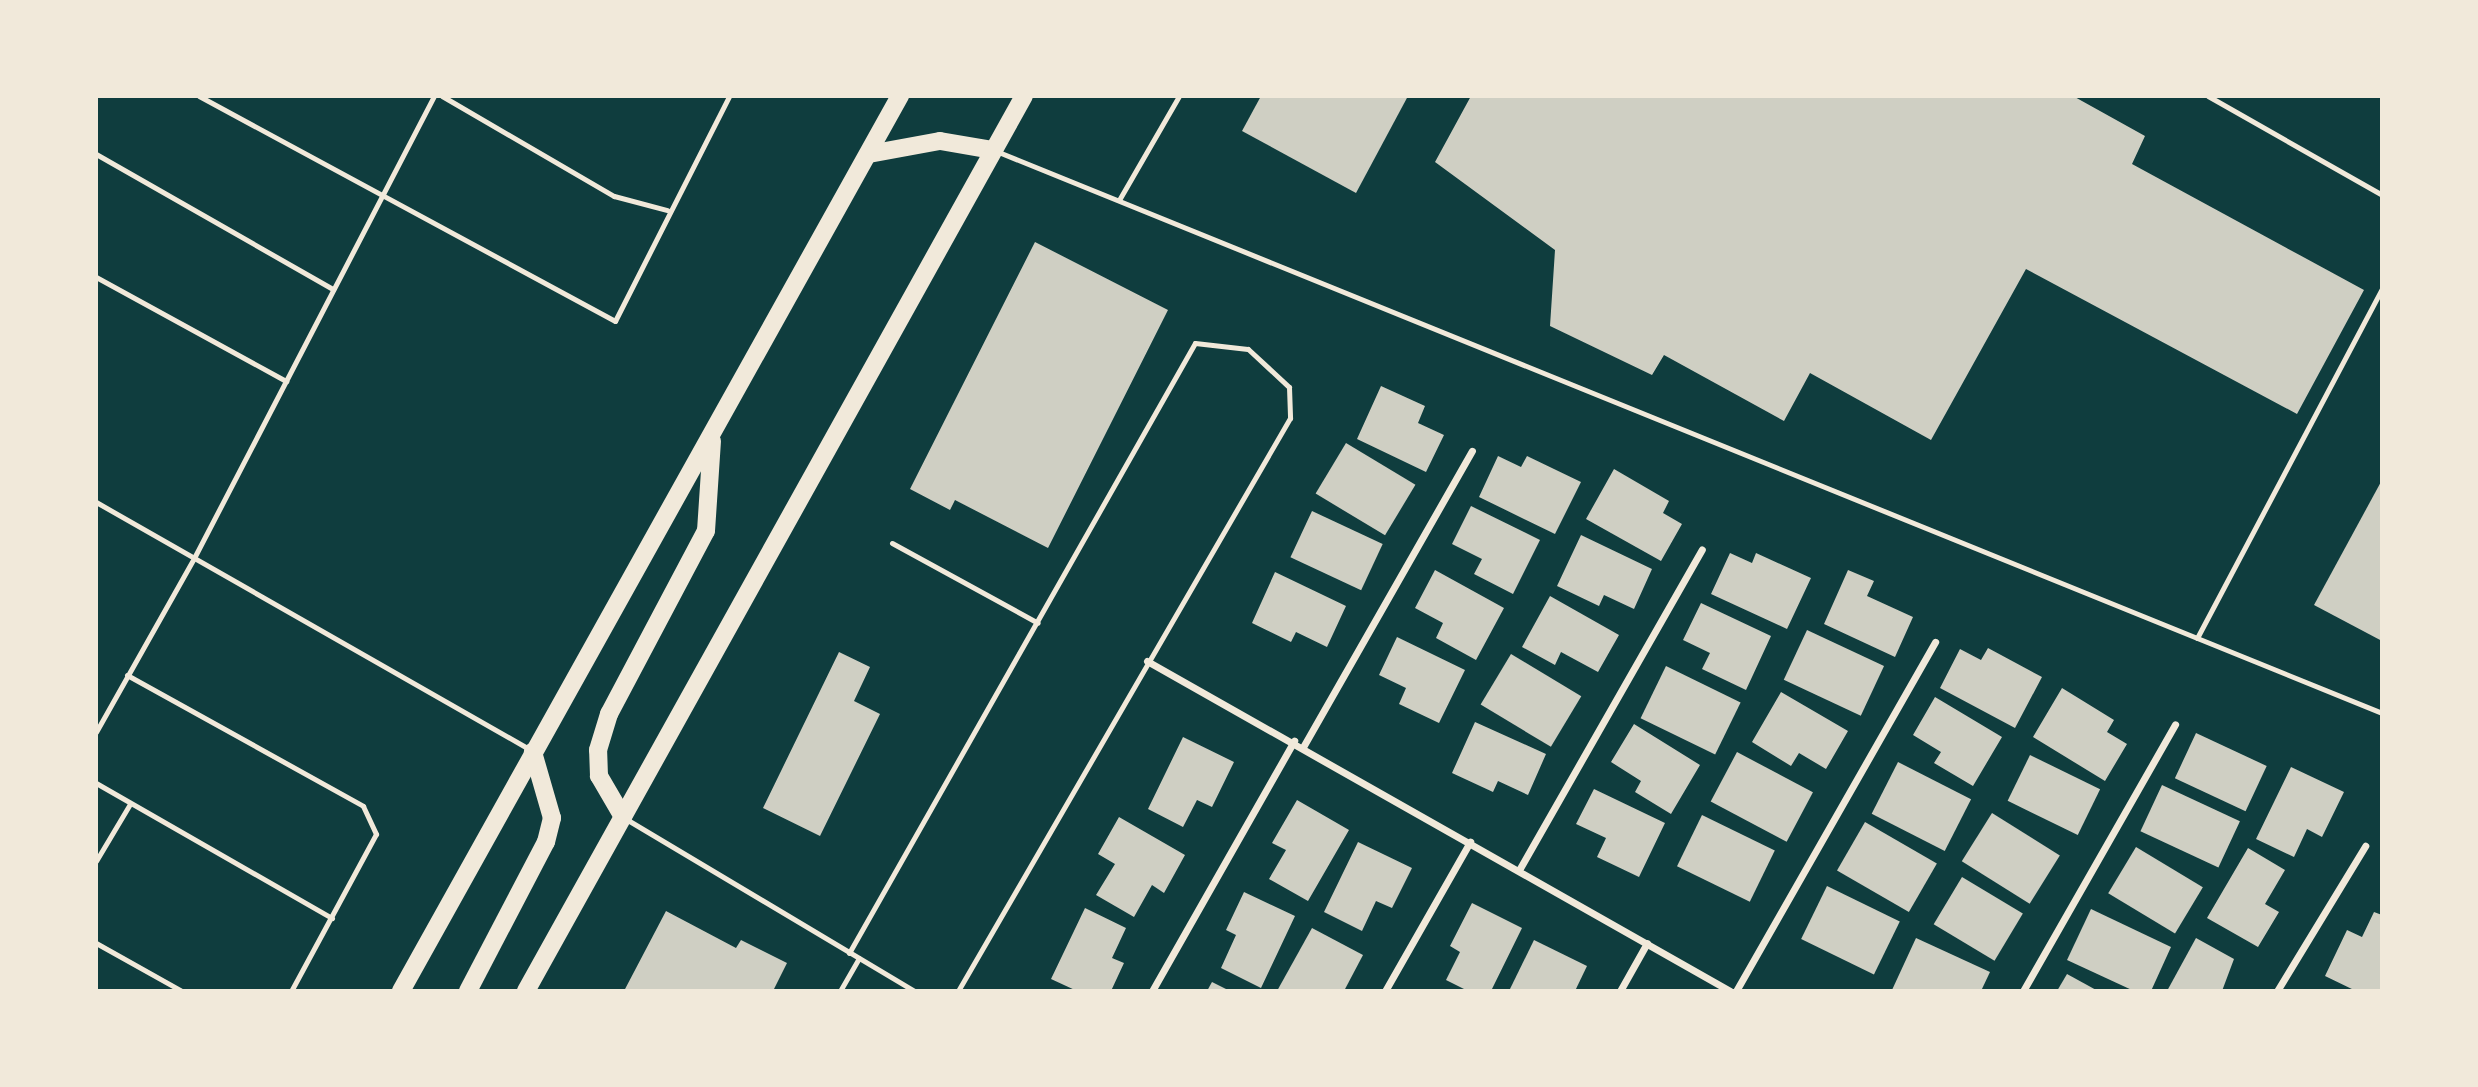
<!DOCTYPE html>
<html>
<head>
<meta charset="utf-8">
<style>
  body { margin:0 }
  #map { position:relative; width:2478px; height:1087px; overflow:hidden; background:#0f3d3e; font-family:Literata,serif }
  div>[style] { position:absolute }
  .building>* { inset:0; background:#cfcfc3; transform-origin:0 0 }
  .service>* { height:5px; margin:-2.5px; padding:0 2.5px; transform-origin:2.5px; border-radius:2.5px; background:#f1e9da }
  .minor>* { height:7px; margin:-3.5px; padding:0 3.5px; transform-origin:3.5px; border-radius:3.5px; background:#f1e9da }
  .primary>* { height:18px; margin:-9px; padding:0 9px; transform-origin:9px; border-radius:9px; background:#f1e9da }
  span { translate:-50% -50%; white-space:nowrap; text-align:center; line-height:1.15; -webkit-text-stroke:5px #f1e9da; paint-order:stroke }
  .frame { position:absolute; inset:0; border:98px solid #f1e9da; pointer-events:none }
</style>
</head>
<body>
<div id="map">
  <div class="building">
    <div style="clip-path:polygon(1261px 96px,1408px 96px,1356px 193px,1242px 131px)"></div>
    <div style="clip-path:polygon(1471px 96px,2073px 96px,2145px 136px,2132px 164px,2364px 290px,2297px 414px,2026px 269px,1931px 440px,1810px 373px,1784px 421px,1664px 355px,1652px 375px,1550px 326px,1555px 250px,1435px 162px)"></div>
    <div style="clip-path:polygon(1035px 242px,1168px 310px,1048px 548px,955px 500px,950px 510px,910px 489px)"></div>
    <div style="clip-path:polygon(1381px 386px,1425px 406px,1418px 423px,1444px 435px,1426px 472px,1357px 439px)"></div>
    <div style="left:1346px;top:443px;width:81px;height:59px;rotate:31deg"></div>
    <div style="clip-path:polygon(1498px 456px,1521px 467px,1527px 456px,1581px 482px,1555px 534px,1479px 497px)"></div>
    <div style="clip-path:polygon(1614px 469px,1669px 501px,1663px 513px,1682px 524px,1661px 561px,1586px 519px)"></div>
    <div style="clip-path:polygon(2382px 480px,2382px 641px,2314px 605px)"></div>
    <div style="clip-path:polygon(1471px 506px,1540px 540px,1513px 594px,1474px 574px,1482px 559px,1452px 544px)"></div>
    <div style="left:1312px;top:511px;width:78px;height:51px;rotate:25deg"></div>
    <div style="clip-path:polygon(1581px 535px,1652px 569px,1634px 609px,1604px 595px,1599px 606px,1557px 586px)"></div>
    <div style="clip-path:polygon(1730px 553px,1752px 563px,1756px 553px,1811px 578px,1787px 629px,1711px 594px)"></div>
    <div style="clip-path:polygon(1435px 570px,1504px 608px,1476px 660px,1436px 638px,1443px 623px,1415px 608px)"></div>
    <div style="clip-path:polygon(1848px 570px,1874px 581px,1867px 596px,1913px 617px,1895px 657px,1824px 624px)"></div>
    <div style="clip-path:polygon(1275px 572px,1346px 606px,1327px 647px,1296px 632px,1291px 642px,1252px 623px)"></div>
    <div style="clip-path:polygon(1550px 596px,1619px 635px,1598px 672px,1561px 652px,1555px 665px,1522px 647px)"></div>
    <div style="clip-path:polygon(1701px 603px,1771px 636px,1746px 690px,1702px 669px,1710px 653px,1683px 640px)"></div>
    <div style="left:1807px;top:630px;width:85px;height:55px;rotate:25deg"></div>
    <div style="clip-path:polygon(1397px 637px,1465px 670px,1439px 723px,1399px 704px,1406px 688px,1379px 675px)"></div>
    <div style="clip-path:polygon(1988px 648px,2042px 677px,2015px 728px,1940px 688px,1960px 649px,1981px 660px)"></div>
    <div style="clip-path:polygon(839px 652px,870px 667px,854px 701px,880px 714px,820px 836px,763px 808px)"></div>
    <div style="left:1511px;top:654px;width:82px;height:59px;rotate:31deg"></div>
    <div style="left:1666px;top:666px;width:83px;height:58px;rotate:26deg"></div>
    <div style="clip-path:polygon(2062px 688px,2114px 720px,2107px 732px,2127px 744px,2105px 781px,2033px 737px)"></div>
    <div style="clip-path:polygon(1781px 692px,1848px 731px,1826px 769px,1799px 753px,1791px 766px,1752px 742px)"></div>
    <div style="clip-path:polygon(1935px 697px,2002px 737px,1973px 786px,1934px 763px,1941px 752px,1913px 735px)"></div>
    <div style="clip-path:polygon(1475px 722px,1546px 754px,1528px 795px,1498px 781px,1493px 792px,1452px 773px)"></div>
    <div style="clip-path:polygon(1634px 724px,1700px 765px,1671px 814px,1635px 792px,1641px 781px,1611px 762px)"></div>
    <div style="left:2196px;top:733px;width:78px;height:50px;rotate:25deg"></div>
    <div style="clip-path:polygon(1183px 737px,1234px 762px,1212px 807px,1197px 800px,1183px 827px,1148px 809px)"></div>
    <div style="left:1737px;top:752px;width:86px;height:56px;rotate:28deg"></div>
    <div style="left:2030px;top:755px;width:78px;height:51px;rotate:26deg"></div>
    <div style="left:1898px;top:762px;width:82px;height:58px;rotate:27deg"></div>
    <div style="clip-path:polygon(2291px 767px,2344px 792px,2322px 837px,2307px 829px,2294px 857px,2256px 839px)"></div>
    <div style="left:2162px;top:785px;width:86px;height:51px;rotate:25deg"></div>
    <div style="clip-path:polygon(1594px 789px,1665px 823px,1639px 877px,1597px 857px,1606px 838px,1576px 824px)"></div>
    <div style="clip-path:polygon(1297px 800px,1349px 830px,1308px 901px,1269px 879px,1286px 850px,1272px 843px)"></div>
    <div style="left:1992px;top:813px;width:80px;height:57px;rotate:32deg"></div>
    <div style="left:1702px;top:815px;width:81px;height:57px;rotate:26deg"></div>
    <div style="clip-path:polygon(1119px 817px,1185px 855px,1164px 893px,1152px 885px,1134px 917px,1096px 895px,1115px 864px,1098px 854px)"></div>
    <div style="left:1865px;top:822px;width:83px;height:56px;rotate:30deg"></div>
    <div style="clip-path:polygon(1358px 842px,1412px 868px,1392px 908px,1376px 901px,1362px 931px,1324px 912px)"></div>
    <div style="left:2136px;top:847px;width:78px;height:54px;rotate:31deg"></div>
    <div style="clip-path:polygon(2248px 848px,2285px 870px,2265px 904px,2279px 912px,2258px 947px,2207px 918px)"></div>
    <div style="left:1962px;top:877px;width:71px;height:55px;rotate:31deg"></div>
    <div style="left:1827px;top:886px;width:81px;height:59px;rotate:26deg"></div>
    <div style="clip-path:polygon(1244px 892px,1295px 916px,1261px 988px,1221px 968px,1236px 935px,1226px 930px)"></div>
    <div style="clip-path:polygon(1472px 903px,1522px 928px,1491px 991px,1468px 991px,1446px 980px,1460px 952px,1450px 946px)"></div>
    <div style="clip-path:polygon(1085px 908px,1126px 928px,1112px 958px,1124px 963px,1111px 991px,1077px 991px,1051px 979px)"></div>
    <div style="clip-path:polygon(2091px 909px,2171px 947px,2151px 991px,2134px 991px,2067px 960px)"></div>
    <div style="clip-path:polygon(666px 911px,736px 948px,741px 940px,787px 963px,773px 991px,624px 991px)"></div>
    <div style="clip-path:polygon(2374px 912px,2382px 915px,2382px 991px,2356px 991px,2325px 976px,2347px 930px,2362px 937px)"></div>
    <div style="clip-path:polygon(1312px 928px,1363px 955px,1344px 991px,1277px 991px)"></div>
    <div style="clip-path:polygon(1916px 938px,1990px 972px,1981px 991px,1892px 990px)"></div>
    <div style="clip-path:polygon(2196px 938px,2234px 959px,2222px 991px,2167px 991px)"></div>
    <div style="clip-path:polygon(1534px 940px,1587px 966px,1575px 991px,1509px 991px)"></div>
    <div style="clip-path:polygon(2067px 974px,2098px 991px,2057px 991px)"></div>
    <div style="clip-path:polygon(1212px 982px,1230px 991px,1207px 991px)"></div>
  </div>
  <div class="service">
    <div style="left:199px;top:96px;width:473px;rotate:28.4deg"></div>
    <div style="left:615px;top:321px;width:252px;rotate:-63.1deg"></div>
    <div style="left:442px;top:96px;width:199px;rotate:30.2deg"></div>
    <div style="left:614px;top:196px;width:55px;rotate:14.8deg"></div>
    <div style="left:2208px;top:96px;width:200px;rotate:29.6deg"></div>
    <div style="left:996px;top:151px;width:1496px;rotate:22.07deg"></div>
    <div style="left:96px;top:154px;width:273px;rotate:29.7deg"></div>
    <div style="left:1119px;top:200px;width:120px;rotate:-60deg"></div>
    <div style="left:96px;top:277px;width:217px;rotate:28.7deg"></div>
    <div style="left:96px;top:502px;width:500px;rotate:29.7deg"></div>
    <div style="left:892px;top:543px;width:166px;rotate:28.7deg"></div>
    <div style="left:2197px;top:638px;width:395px;rotate:-62.1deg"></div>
    <div style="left:127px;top:675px;width:270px;rotate:29deg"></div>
    <div style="left:363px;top:806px;width:31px;rotate:65deg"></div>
    <div style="left:376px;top:834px;width:179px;rotate:118.4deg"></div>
    <div style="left:96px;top:732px;width:200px;rotate:-60.6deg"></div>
    <div style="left:194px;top:558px;width:521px;rotate:-62.55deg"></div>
    <div style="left:96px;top:783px;width:272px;rotate:29.8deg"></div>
    <div style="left:626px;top:819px;width:336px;rotate:30.8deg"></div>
    <div style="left:96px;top:861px;width:66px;rotate:-59.2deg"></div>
    <div style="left:96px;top:943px;width:98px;rotate:29.2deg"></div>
    <div style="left:849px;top:953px;width:701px;rotate:-60.44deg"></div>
    <div style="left:1195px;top:343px;width:53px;rotate:6.5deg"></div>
    <div style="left:1248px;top:349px;width:56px;rotate:42.8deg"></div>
    <div style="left:1289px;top:387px;width:31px;rotate:88deg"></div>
    <div style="left:1290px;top:418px;width:662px;rotate:120.09deg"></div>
    <div style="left:840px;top:991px;width:38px;rotate:-60deg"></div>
  </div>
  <div class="minor">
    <div style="left:1147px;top:661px;width:670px;rotate:29.51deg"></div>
    <div style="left:1303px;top:747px;width:341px;rotate:-60.3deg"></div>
    <div style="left:1519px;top:870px;width:369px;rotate:-60.3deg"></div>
    <div style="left:1152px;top:991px;width:288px;rotate:-60.4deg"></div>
    <div style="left:1385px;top:991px;width:172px;rotate:-60.3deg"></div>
    <div style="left:1620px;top:991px;width:55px;rotate:-60.6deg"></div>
    <div style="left:1736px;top:991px;width:402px;rotate:-60.3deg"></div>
    <div style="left:2023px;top:991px;width:307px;rotate:-60.3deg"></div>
    <div style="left:2277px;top:991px;width:170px;rotate:-58.7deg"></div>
  </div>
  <div class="primary">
    <div style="left:869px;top:154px;width:72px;rotate:-10.4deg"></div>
    <div style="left:940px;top:141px;width:54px;rotate:9.6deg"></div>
    <div style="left:623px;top:817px;width:48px;rotate:-120.3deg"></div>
    <div style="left:599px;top:776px;width:26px;rotate:-92deg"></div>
    <div style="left:598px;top:750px;width:38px;rotate:-73deg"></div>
    <div style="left:609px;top:714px;width:207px;rotate:-62.1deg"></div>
    <div style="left:706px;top:531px;width:90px;rotate:-86.2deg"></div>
    <div style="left:401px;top:991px;width:1025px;rotate:-60.86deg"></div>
    <div style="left:468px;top:991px;width:168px;rotate:-62.4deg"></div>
    <div style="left:546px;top:842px;width:25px;rotate:-76deg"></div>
    <div style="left:552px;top:818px;width:69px;rotate:-106.1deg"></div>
    <div style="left:526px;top:991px;width:1024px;rotate:-60.91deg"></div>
  </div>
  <div class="frame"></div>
</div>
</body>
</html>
